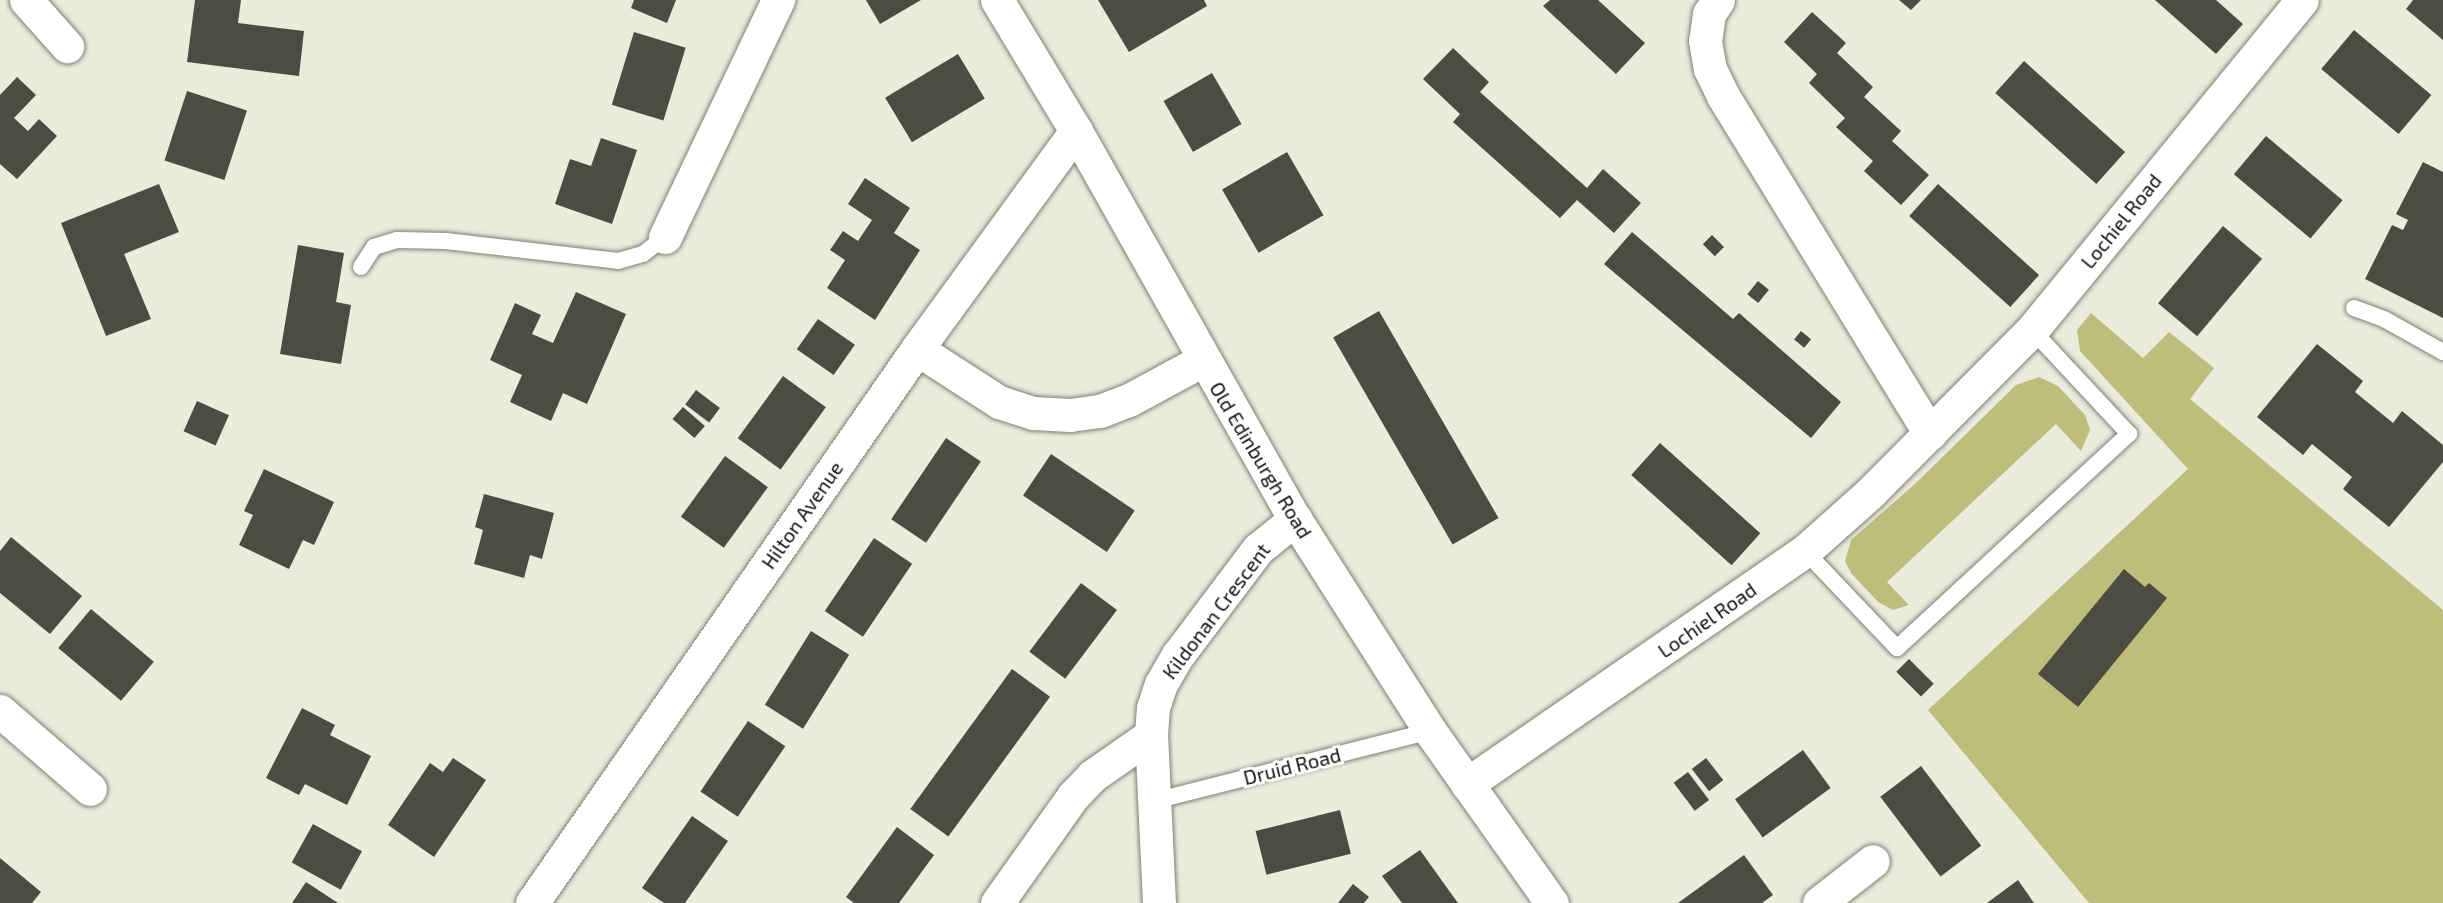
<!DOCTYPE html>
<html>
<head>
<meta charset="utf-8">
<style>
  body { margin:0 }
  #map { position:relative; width:2443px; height:903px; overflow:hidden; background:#ebebde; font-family:"Exo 2",sans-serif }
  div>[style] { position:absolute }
  .green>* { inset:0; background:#bfbd7c }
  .building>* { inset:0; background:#4c4c41; transform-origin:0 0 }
  .roads { filter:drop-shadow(0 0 2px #7f7f73) drop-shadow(0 0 2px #7f7f73) }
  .lane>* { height:16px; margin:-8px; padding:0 8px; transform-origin:8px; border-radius:8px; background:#fff }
  .street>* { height:33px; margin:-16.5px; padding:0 16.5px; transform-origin:16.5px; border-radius:16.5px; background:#fff }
  .secondary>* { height:33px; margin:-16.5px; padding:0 16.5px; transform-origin:16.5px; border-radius:16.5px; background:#fff }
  span { translate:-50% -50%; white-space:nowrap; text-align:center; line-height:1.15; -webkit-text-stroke:6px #fff; paint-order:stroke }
  .street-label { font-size:20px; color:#10100c }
</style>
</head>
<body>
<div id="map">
  <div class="green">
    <div style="clip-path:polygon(2091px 313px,2143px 358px,2169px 332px,2214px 368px,2190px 399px,2443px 610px,2443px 903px,2089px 903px,1928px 710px,2188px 469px,2080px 351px,2077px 330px)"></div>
    <div style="clip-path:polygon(2039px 377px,2058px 386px,2085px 415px,2090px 430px,2081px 451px,2056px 424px,1887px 582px,1909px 605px,1893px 610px,1878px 602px,1851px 573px,1845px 561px,1851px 540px,1916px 483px,2016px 385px)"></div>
  </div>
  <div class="building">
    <div style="clip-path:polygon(195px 0,241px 0,238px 23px,304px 31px,299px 76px,187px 62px)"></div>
    <div style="clip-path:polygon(634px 0,676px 0,667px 23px,631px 8px)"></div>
    <div style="clip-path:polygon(866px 0,921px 0,880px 24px)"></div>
    <div style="clip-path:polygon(1098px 0,1204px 0,1207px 6px,1129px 52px)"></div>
    <div style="clip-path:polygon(1550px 0,1598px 0,1645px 43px,1616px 74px,1543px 6px)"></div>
    <div style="clip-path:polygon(1899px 0,1921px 0,1911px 10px)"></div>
    <div style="clip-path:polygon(2155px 0,2216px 0,2243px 24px,2216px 54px)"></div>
    <div style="clip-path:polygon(2413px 0,2443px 0,2443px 40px,2406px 9px)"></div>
    <div style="clip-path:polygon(1812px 12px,1846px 43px,1837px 53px,1873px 87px,1864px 97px,1901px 131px,1892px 141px,1929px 175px,1901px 205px,1864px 171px,1873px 161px,1836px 127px,1845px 118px,1809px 83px,1817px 74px,1784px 42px)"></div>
    <div style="left:2354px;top:30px;width:101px;height:51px;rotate:40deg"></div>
    <div style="left:634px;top:32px;width:54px;height:76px;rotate:17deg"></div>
    <div style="clip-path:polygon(1453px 48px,1489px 82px,1480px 92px,1587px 188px,1603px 169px,1641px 203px,1614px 233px,1577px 200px,1560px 218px,1453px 122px,1460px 114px,1423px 79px)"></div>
    <div style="left:958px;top:54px;width:52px;height:85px;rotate:59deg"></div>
    <div style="left:2024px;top:61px;width:136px;height:43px;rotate:42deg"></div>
    <div style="left:1212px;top:73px;width:59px;height:56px;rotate:60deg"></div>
    <div style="clip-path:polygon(17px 77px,36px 95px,14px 118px,28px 131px,39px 119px,57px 136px,17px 179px,0 164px,0 95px)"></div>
    <div style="left:187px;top:91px;width:63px;height:73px;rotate:18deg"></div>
    <div style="left:2266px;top:136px;width:100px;height:50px;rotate:40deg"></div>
    <div style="clip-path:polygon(601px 138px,637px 150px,612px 224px,555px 204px,570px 159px,591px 166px)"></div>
    <div style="left:1287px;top:152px;width:73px;height:75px;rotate:60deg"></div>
    <div style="clip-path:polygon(2423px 162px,2443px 172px,2443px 318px,2365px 279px,2392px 225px,2403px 230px,2408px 220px,2396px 214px)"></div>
    <div style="clip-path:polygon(865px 178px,910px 208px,894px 233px,920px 250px,875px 320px,827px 288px,845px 260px,830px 250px,843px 231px,858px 241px,872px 220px,848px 204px)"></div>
    <div style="clip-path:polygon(159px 184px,179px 232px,124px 254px,151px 319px,106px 336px,61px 223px)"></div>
    <div style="left:1938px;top:184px;width:136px;height:43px;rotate:42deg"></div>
    <div style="left:2223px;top:226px;width:51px;height:101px;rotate:40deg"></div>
    <div style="clip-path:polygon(1632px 232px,1733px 319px,1739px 313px,1841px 402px,1811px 438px,1604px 264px)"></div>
    <div style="left:1712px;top:235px;width:17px;height:13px;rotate:45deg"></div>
    <div style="clip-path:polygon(298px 245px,344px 253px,336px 302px,351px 305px,341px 364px,280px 354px)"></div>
    <div style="left:1758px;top:281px;width:14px;height:17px;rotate:39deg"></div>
    <div style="clip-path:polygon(576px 292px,626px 314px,587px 404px,563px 393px,551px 421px,510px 402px,522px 375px,490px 360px,515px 303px,541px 315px,532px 334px,553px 343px)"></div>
    <div style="left:1379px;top:311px;width:239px;height:53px;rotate:60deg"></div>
    <div style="left:818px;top:319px;width:45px;height:37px;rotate:35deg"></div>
    <div style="left:1801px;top:331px;width:13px;height:11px;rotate:39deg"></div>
    <div style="clip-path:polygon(2317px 344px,2363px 381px,2355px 392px,2393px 423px,2402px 411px,2443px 445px,2443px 462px,2389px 527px,2343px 489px,2352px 477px,2312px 444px,2303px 455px,2257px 417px)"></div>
    <div style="left:783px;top:376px;width:53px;height:77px;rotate:36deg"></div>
    <div style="left:696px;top:390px;width:30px;height:18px;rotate:37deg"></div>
    <div style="left:197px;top:401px;width:35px;height:33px;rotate:24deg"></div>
    <div style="left:683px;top:407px;width:29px;height:16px;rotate:41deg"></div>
    <div style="left:946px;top:438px;width:42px;height:98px;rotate:34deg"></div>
    <div style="left:1660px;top:443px;width:135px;height:43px;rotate:42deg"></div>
    <div style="left:1051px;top:454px;width:101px;height:50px;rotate:34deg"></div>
    <div style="left:725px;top:456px;width:53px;height:75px;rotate:36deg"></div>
    <div style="clip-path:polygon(264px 469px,334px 502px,314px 545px,303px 540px,289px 569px,239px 545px,253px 515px,244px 511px)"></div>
    <div style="clip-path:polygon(484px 494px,554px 513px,542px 559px,530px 555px,524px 578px,474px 564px,483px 530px,475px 527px)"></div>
    <div style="clip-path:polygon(11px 537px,82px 596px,50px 634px,0 593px,0 551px)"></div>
    <div style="left:874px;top:538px;width:46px;height:88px;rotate:34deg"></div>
    <div style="clip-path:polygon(2124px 569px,2145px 587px,2149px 583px,2167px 598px,2078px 707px,2038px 674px)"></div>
    <div style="left:1081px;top:583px;width:45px;height:86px;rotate:37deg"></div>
    <div style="left:91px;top:609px;width:82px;height:51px;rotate:40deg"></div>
    <div style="left:811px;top:631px;width:45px;height:87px;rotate:32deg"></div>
    <div style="left:1909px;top:659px;width:35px;height:18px;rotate:45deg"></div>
    <div style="left:1012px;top:669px;width:47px;height:173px;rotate:36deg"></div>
    <div style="clip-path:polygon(302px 708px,335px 725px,330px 735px,371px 756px,347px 805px,305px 784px,299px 795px,266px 778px)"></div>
    <div style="left:748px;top:721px;width:45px;height:85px;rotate:34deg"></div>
    <div style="left:1803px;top:750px;width:47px;height:84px;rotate:54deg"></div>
    <div style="clip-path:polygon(453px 758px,486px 780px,434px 857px,388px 825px,430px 763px,443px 772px)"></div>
    <div style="left:1706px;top:758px;width:28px;height:18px;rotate:52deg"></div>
    <div style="left:1921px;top:766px;width:100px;height:51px;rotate:53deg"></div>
    <div style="left:1688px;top:772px;width:35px;height:18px;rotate:53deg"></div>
    <div style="left:1340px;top:810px;width:45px;height:87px;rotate:76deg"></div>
    <div style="clip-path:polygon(692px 816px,728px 841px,685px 903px,664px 903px,642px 888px)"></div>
    <div style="left:313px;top:824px;width:56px;height:44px;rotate:29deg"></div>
    <div style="clip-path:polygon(897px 827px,934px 855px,899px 903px,854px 903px,846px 897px)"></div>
    <div style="clip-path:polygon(1420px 850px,1445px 885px,1458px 903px,1402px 903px,1382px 876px)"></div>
    <div style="clip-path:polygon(1744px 855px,1773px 895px,1762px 903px,1678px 903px)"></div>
    <div style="clip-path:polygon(0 858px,41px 892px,32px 903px,0 903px)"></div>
    <div style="clip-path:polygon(2018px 880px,2034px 903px,1987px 903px)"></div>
    <div style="clip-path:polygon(306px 882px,338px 903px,292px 903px)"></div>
    <div style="clip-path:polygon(1353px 884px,1369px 897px,1364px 903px,1338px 903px)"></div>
  </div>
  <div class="roads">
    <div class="lane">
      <div style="left:361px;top:267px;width:24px;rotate:-57deg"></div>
      <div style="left:374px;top:247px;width:24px;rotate:-17deg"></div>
      <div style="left:397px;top:240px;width:49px;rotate:1.2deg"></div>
      <div style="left:446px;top:241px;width:173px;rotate:6.6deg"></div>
      <div style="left:618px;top:261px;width:26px;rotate:-16deg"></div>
      <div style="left:643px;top:254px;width:28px;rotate:-38deg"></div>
      <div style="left:2354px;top:308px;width:32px;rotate:20deg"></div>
      <div style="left:2384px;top:319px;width:68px;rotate:29.2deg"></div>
      <div style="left:1805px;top:551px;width:134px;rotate:46.5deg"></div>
      <div style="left:1897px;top:648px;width:316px;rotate:-42.7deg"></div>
      <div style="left:2129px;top:434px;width:142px;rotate:-133deg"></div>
      <div style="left:1154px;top:801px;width:285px;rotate:-14.2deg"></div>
    </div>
    <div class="street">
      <div style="left:26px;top:0;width:62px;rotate:48.3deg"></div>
      <div style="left:1718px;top:0;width:17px;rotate:123deg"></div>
      <div style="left:1709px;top:14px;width:27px;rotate:98deg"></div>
      <div style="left:1705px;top:41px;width:28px;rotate:80deg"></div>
      <div style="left:1710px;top:69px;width:30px;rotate:64deg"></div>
      <div style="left:1723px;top:96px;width:396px;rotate:58.5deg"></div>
      <div style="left:665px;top:237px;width:263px;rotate:-64.5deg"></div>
      <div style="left:917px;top:349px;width:98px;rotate:32.9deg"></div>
      <div style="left:999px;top:402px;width:36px;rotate:18deg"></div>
      <div style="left:1033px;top:413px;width:37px;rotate:3deg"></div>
      <div style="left:1070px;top:415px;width:30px;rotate:-8deg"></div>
      <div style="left:1100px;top:411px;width:31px;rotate:-21deg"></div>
      <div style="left:1129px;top:400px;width:84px;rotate:-28.4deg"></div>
      <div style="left:0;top:711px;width:119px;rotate:40.9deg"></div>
      <div style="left:1467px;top:784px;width:411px;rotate:-34.6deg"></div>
      <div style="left:1805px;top:551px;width:87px;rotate:-41.7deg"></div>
      <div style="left:1870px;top:493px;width:230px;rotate:-45.2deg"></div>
      <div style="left:2032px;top:330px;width:426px;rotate:-50.7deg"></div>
      <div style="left:532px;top:903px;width:675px;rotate:-55.2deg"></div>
      <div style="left:917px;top:349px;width:270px;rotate:-53.9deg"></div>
      <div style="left:997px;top:903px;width:131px;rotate:-54.6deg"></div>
      <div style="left:1073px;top:796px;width:28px;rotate:-46deg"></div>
      <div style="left:1092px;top:776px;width:72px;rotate:-34.8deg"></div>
      <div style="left:1159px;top:903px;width:168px;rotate:-92.7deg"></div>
      <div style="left:1151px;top:735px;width:27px;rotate:-86deg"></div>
      <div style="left:1153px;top:708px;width:25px;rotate:-72deg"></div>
      <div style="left:1161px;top:684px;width:34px;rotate:-60deg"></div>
      <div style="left:1178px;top:655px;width:133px;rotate:-53deg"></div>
      <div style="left:1258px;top:549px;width:48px;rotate:-39deg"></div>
      <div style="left:1819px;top:903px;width:68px;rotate:-37.9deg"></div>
    </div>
    <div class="secondary">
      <div style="left:997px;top:0;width:153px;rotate:58.9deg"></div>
      <div style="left:1076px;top:131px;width:446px;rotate:60.6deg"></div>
      <div style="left:1295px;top:519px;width:251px;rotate:57.5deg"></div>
      <div style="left:1430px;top:731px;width:211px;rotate:54.7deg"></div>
    </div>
  </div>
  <div class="street-label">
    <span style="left:2121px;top:221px;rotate:-51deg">Lochiel Road</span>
    <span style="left:1261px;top:460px;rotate:59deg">Old Edinburgh Road</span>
    <span style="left:802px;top:515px;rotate:-55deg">Hilton Avenue</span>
    <span style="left:1216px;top:611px;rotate:-53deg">Kildonan Crescent</span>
    <span style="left:1707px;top:620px;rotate:-35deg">Lochiel Road</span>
    <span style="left:1292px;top:766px;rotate:-14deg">Druid Road</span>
  </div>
</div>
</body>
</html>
